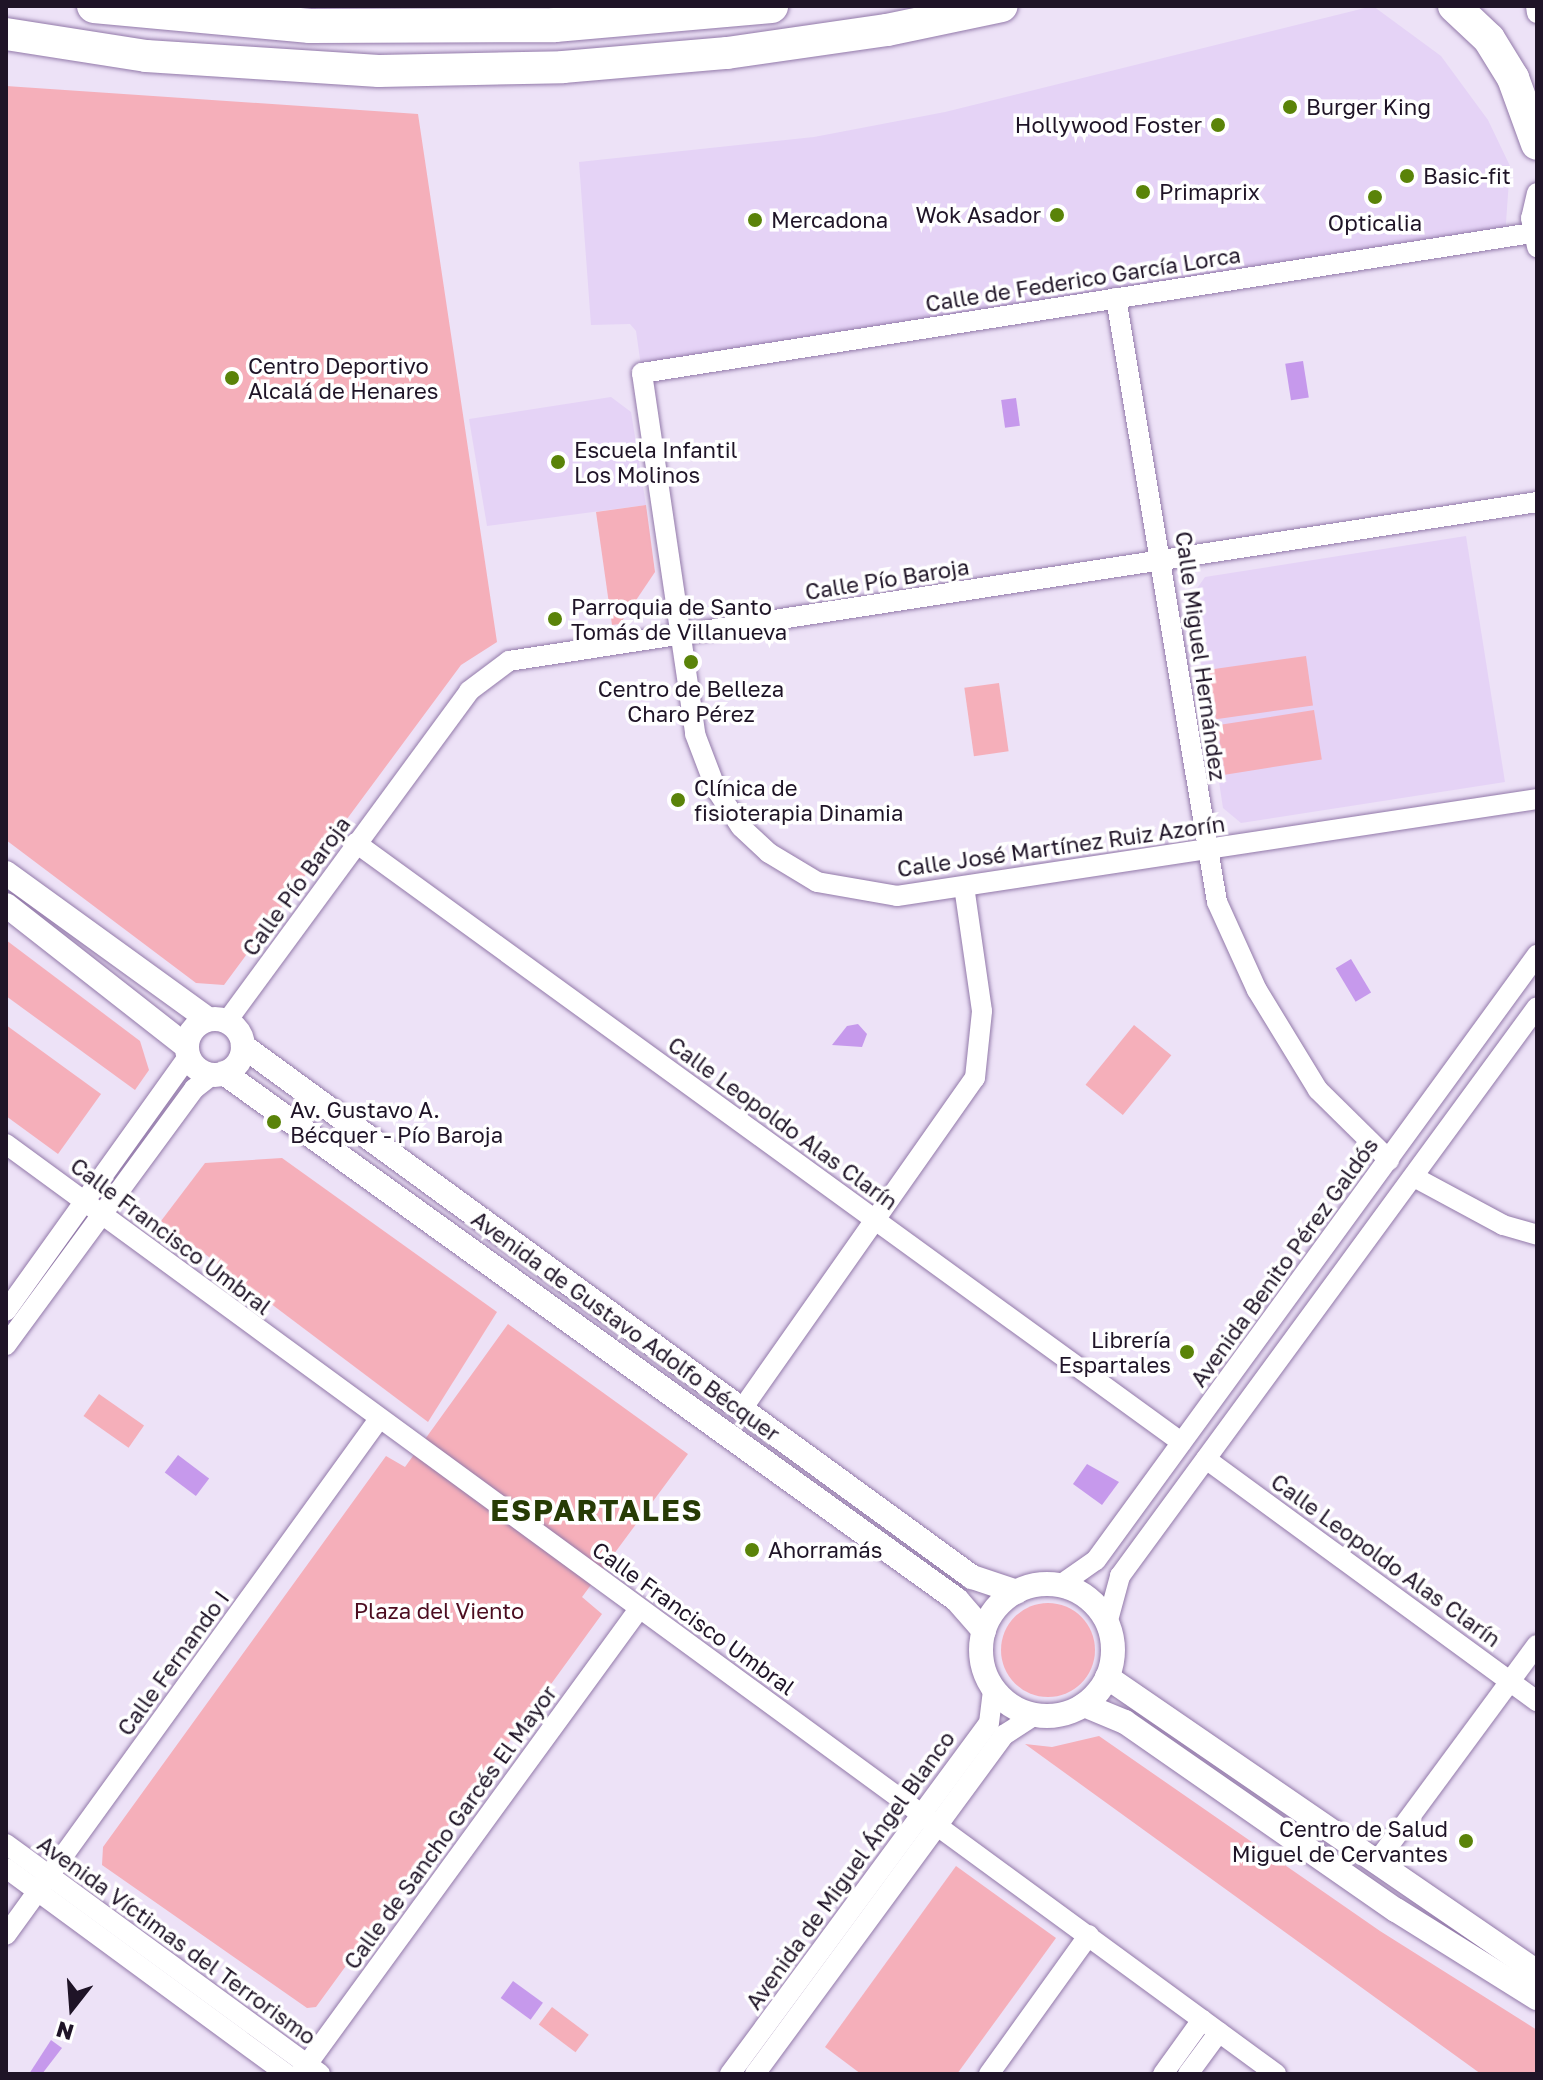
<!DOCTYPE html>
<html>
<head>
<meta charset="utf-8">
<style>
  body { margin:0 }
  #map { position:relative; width:1543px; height:2080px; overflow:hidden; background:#ede2f7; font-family:"Golos Text",sans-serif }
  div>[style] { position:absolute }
  .built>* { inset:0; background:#e5d3f6 }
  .green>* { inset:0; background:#f5afba; transform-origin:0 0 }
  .round { border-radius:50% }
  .water>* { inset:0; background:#c699ec; transform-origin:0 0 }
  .roads { filter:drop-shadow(0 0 2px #9279a9) drop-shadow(0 0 2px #9279a9) }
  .minor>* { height:20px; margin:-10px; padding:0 10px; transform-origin:10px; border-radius:10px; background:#fff }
  .tertiary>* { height:24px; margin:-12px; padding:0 12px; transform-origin:12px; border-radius:12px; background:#fff }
  .tertiary>.ring { margin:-12px; padding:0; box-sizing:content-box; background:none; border:24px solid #fff; border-radius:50% }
  .trunk>* { height:32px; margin:-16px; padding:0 16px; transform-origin:16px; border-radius:16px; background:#fff }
  .motorway>* { height:34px; margin:-17px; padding:0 17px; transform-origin:17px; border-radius:17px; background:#fff }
  .dots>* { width:22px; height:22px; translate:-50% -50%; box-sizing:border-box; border:4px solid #fff; border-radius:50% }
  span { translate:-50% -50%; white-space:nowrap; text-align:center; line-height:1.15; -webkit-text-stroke:7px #fff; paint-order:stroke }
  .poi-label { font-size:22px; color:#1f1427 }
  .left { translate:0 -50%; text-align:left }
  .right { translate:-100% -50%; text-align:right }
  .street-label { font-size:22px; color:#1f1427 }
  .park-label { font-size:22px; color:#4c0d20 }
  .district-label { font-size:30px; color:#273b05; font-weight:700; letter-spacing:2px }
  .frame { position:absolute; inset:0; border:8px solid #1f1427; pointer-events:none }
  .north { position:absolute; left:32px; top:1968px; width:80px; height:80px; -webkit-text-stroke:6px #fff; paint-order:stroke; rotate:197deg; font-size:22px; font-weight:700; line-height:32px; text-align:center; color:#1f1427 }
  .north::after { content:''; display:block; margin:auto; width:28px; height:36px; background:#1f1427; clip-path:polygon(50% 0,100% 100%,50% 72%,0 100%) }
</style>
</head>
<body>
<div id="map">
  <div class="built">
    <div style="clip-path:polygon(1373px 6px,1441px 56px,1488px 120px,1510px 166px,1505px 237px,642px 373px,636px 331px,630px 324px,591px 325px,579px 162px,814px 137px,945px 112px)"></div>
    <div style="clip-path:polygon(611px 397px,631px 412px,646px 505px,487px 526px,469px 419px)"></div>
    <div style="clip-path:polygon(1466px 536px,1505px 782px,1241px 823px,1223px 808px,1191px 597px,1205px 577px)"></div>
  </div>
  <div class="green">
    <div style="clip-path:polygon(6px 86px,418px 114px,497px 642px,461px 665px,224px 985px,196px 983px,6px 840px)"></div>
    <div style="clip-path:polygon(646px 505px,655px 572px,620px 624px,612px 625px,596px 512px)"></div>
    <div style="left:1306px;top:656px;width:50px;height:98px;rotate:82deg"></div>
    <div style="left:999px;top:683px;width:69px;height:35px;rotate:82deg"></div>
    <div style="left:1314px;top:710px;width:50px;height:98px;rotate:81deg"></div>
    <div style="clip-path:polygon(6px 940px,140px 1041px,149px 1070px,135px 1090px,6px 996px)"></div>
    <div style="clip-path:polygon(6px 1025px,101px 1094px,58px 1154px,6px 1116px)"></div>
    <div style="left:1134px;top:1025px;width:48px;height:77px;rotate:39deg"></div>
    <div style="clip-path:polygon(282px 1158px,497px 1312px,428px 1422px,161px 1221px,205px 1163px)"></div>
    <div style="clip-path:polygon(508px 1324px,688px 1454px,582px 1597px,602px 1614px,316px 2007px,307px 2008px,102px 1865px,103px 1847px,386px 1456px,405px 1467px)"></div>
    <div style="left:99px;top:1394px;width:55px;height:27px;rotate:35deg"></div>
    <div class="round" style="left:1001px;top:1603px;width:94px;height:94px"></div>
    <div style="clip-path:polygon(1099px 1736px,1380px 1931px,1537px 2030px,1537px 2074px,1481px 2074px,1025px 1744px,1052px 1747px)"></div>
    <div style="clip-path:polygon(956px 1866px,1056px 1938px,957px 2074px,861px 2074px,825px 2047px)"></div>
    <div style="left:552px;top:2007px;width:46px;height:22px;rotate:37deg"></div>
  </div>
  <div class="water">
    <div style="left:1303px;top:361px;width:37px;height:18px;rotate:81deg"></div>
    <div style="left:1016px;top:398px;width:28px;height:15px;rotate:82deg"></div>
    <div style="left:1351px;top:959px;width:39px;height:18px;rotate:59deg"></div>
    <div style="clip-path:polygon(858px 1024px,867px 1034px,862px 1047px,832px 1045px,847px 1026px)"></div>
    <div style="left:178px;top:1455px;width:39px;height:22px;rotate:37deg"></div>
    <div style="clip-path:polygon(1087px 1464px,1119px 1482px,1102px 1505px,1073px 1484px)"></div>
    <div style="left:513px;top:1981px;width:37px;height:21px;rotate:36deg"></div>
    <div style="clip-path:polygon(51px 2040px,62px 2048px,42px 2074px,29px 2074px)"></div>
  </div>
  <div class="roads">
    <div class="minor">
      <div style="left:1536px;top:6px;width:7px;rotate:82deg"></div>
      <div style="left:1537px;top:193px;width:26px;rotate:103deg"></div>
      <div style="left:1531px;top:218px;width:30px;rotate:78deg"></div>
      <div style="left:1532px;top:233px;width:901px;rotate:171.06deg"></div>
      <div style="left:642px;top:373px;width:365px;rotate:81.6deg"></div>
      <div style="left:695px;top:734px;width:59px;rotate:69.1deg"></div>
      <div style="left:716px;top:789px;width:45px;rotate:56.7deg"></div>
      <div style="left:741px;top:827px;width:38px;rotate:43deg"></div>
      <div style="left:769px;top:853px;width:56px;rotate:31.1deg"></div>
      <div style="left:817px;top:882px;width:81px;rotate:9.9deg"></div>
      <div style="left:897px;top:896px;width:647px;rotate:-8.62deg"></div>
      <div style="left:1116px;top:298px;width:612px;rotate:80.51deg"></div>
      <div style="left:1217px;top:902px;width:97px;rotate:65.6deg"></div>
      <div style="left:1257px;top:990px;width:117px;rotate:58.6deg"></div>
      <div style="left:1318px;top:1090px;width:100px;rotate:44.6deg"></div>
      <div style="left:356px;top:843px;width:1020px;rotate:35.98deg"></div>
      <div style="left:227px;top:1021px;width:409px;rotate:-53.7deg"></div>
      <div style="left:469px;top:691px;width:50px;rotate:-36.9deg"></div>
      <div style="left:509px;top:661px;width:1040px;rotate:-8.79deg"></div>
      <div style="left:6px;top:1144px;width:1574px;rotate:36.21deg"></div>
      <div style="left:1414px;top:1177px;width:101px;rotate:28.3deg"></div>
      <div style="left:1503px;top:1225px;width:35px;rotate:16deg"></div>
      <div style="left:6px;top:1311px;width:312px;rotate:-54.4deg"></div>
      <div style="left:6px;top:1345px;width:318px;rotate:-53.7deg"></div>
      <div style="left:194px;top:1089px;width:23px;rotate:-38deg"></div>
      <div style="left:742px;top:1409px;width:405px;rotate:-54.9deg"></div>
      <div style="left:975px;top:1078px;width:67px;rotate:-84deg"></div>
      <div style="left:982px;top:1011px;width:126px;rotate:-98.2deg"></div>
      <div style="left:1206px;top:1459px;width:410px;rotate:36.2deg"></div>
      <div style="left:1059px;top:1586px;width:45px;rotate:-35.1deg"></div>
      <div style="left:1096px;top:1560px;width:749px;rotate:-53.91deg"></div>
      <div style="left:1107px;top:1624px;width:50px;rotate:-74.8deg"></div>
      <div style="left:1120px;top:1576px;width:705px;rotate:-53.76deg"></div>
      <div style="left:6px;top:1844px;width:389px;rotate:36.2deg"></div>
      <div style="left:1376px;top:1863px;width:271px;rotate:-53.6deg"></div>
      <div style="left:6px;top:1868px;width:348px;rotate:36.3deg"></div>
      <div style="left:6px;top:1935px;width:637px;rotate:-54.14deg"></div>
      <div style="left:300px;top:2074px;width:575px;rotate:-53.91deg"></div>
      <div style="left:730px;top:2074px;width:436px;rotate:-53.6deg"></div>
      <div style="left:989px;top:1723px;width:34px;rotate:-83deg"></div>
      <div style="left:755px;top:2074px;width:421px;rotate:-53.7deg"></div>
      <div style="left:1004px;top:1735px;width:37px;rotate:-33deg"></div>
      <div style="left:989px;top:2074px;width:171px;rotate:-54.3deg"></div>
      <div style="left:1163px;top:2074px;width:67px;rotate:-54.2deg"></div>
      <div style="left:1188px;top:2074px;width:52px;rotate:-53.6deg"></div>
    </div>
    <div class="tertiary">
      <div style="left:6px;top:873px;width:249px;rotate:35.9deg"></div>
      <div style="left:6px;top:905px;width:229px;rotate:38.1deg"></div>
      <div class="ring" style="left:187px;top:1019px;width:32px;height:32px"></div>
      <div style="left:243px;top:1046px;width:902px;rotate:36.07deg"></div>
      <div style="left:972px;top:1577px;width:47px;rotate:18.4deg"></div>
      <div style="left:224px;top:1073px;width:903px;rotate:35.71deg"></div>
      <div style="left:957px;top:1600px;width:41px;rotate:48.9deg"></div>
      <div class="ring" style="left:981px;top:1584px;width:108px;height:108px"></div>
      <div style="left:1107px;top:1677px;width:521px;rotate:34.45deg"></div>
      <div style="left:1084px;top:1705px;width:44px;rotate:22.5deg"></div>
      <div style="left:1125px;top:1722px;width:330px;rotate:34.8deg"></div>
      <div style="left:1396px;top:1910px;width:166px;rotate:32deg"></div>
    </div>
    <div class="trunk">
      <div style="left:1454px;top:6px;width:48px;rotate:43.3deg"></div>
      <div style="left:1489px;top:39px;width:46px;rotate:58.4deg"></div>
      <div style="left:1513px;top:78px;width:70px;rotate:70deg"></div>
      <div style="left:6px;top:34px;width:142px;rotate:8.9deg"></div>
      <div style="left:146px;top:56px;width:233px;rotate:3.7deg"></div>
      <div style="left:379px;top:71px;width:184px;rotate:-1.2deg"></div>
      <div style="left:563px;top:67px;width:165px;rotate:-4.9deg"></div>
      <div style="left:727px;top:53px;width:162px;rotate:-8.2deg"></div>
      <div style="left:887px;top:30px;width:117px;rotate:-11.8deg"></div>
    </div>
    <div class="motorway">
      <div style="left:94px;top:6px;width:217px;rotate:5.3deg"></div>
      <div style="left:310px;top:26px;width:245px;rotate:-0.2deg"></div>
      <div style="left:555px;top:25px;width:217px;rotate:-5deg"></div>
    </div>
  </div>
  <div class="dots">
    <div style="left:1290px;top:107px;background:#5a8309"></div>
    <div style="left:1218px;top:125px;background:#5a8309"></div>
    <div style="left:1407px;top:176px;background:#5a8309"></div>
    <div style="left:1143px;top:192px;background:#5a8309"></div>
    <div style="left:1375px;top:197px;background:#5a8309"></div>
    <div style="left:1057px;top:215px;background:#5a8309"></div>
    <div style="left:755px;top:220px;background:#5a8309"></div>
    <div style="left:232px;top:378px;background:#5a8309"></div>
    <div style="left:558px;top:462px;background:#5a8309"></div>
    <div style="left:555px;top:619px;background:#5a8309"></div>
    <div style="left:691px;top:662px;background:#5a8309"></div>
    <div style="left:678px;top:800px;background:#5a8309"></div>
    <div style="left:274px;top:1122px;background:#5a8309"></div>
    <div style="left:1187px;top:1352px;background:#5a8309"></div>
    <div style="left:752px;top:1550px;background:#5a8309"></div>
    <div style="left:1466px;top:1841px;background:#5a8309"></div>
  </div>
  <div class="poi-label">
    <span class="left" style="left:1306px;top:107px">Burger King</span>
    <span class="right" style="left:1202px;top:125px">Hollywood Foster</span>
    <span class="left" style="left:1423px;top:176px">Basic-fit</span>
    <span class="left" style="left:1159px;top:192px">Primaprix</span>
    <span class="right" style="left:1041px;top:215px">Wok Asador</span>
    <span class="left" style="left:771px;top:220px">Mercadona</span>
    <span style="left:1375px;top:223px">Opticalia</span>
    <span class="left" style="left:248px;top:378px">Centro Deportivo<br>Alcalá de Henares</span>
    <span class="left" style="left:574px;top:462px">Escuela Infantil<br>Los Molinos</span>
    <span class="left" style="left:571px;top:619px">Parroquia de Santo<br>Tomás de Villanueva</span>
    <span style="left:691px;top:701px">Centro de Belleza<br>Charo Pérez</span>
    <span class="left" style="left:694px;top:800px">Clínica de<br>fisioterapia Dinamia</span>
    <span class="left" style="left:290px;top:1122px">Av. Gustavo A.<br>Bécquer - Pío Baroja</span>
    <span class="right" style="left:1171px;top:1352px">Librería<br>Espartales</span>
    <span class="left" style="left:768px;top:1550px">Ahorramás</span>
    <span class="right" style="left:1448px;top:1841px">Centro de Salud<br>Miguel de Cervantes</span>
  </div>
  <div class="street-label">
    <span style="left:1083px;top:279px;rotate:-9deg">Calle de Federico García Lorca</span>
    <span style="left:887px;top:579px;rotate:-9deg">Calle Pío Baroja</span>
    <span style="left:1201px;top:656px;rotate:82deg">Calle Miguel Hernández</span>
    <span style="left:1061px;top:846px;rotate:-8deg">Calle José Martínez Ruiz Azorín</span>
    <span style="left:296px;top:886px;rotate:-54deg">Calle Pío Baroja</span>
    <span style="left:783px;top:1123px;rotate:36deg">Calle Leopoldo Alas Clarín</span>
    <span style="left:171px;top:1236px;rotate:37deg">Calle Francisco Umbral</span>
    <span style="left:1284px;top:1262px;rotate:-54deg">Avenida Benito Pérez Galdós</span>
    <span style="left:626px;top:1326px;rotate:36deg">Avenida de Gustavo Adolfo Bécquer</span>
    <span style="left:1386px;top:1560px;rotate:36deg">Calle Leopoldo Alas Clarín</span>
    <span style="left:694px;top:1618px;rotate:36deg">Calle Francisco Umbral</span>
    <span style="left:173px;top:1663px;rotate:-54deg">Calle Fernando I</span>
    <span style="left:450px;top:1827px;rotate:-54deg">Calle de Sancho Garcés El Mayor</span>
    <span style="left:850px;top:1870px;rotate:-54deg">Avenida de Miguel Ángel Blanco</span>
    <span style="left:177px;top:1940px;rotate:36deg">Avenida Víctimas del Terrorismo</span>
  </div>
  <div class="park-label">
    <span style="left:439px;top:1611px">Plaza del Viento</span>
  </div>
  <div class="district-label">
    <span style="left:597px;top:1510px">ESPARTALES</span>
  </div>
  <div class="frame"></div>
  <div class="north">N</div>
</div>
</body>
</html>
